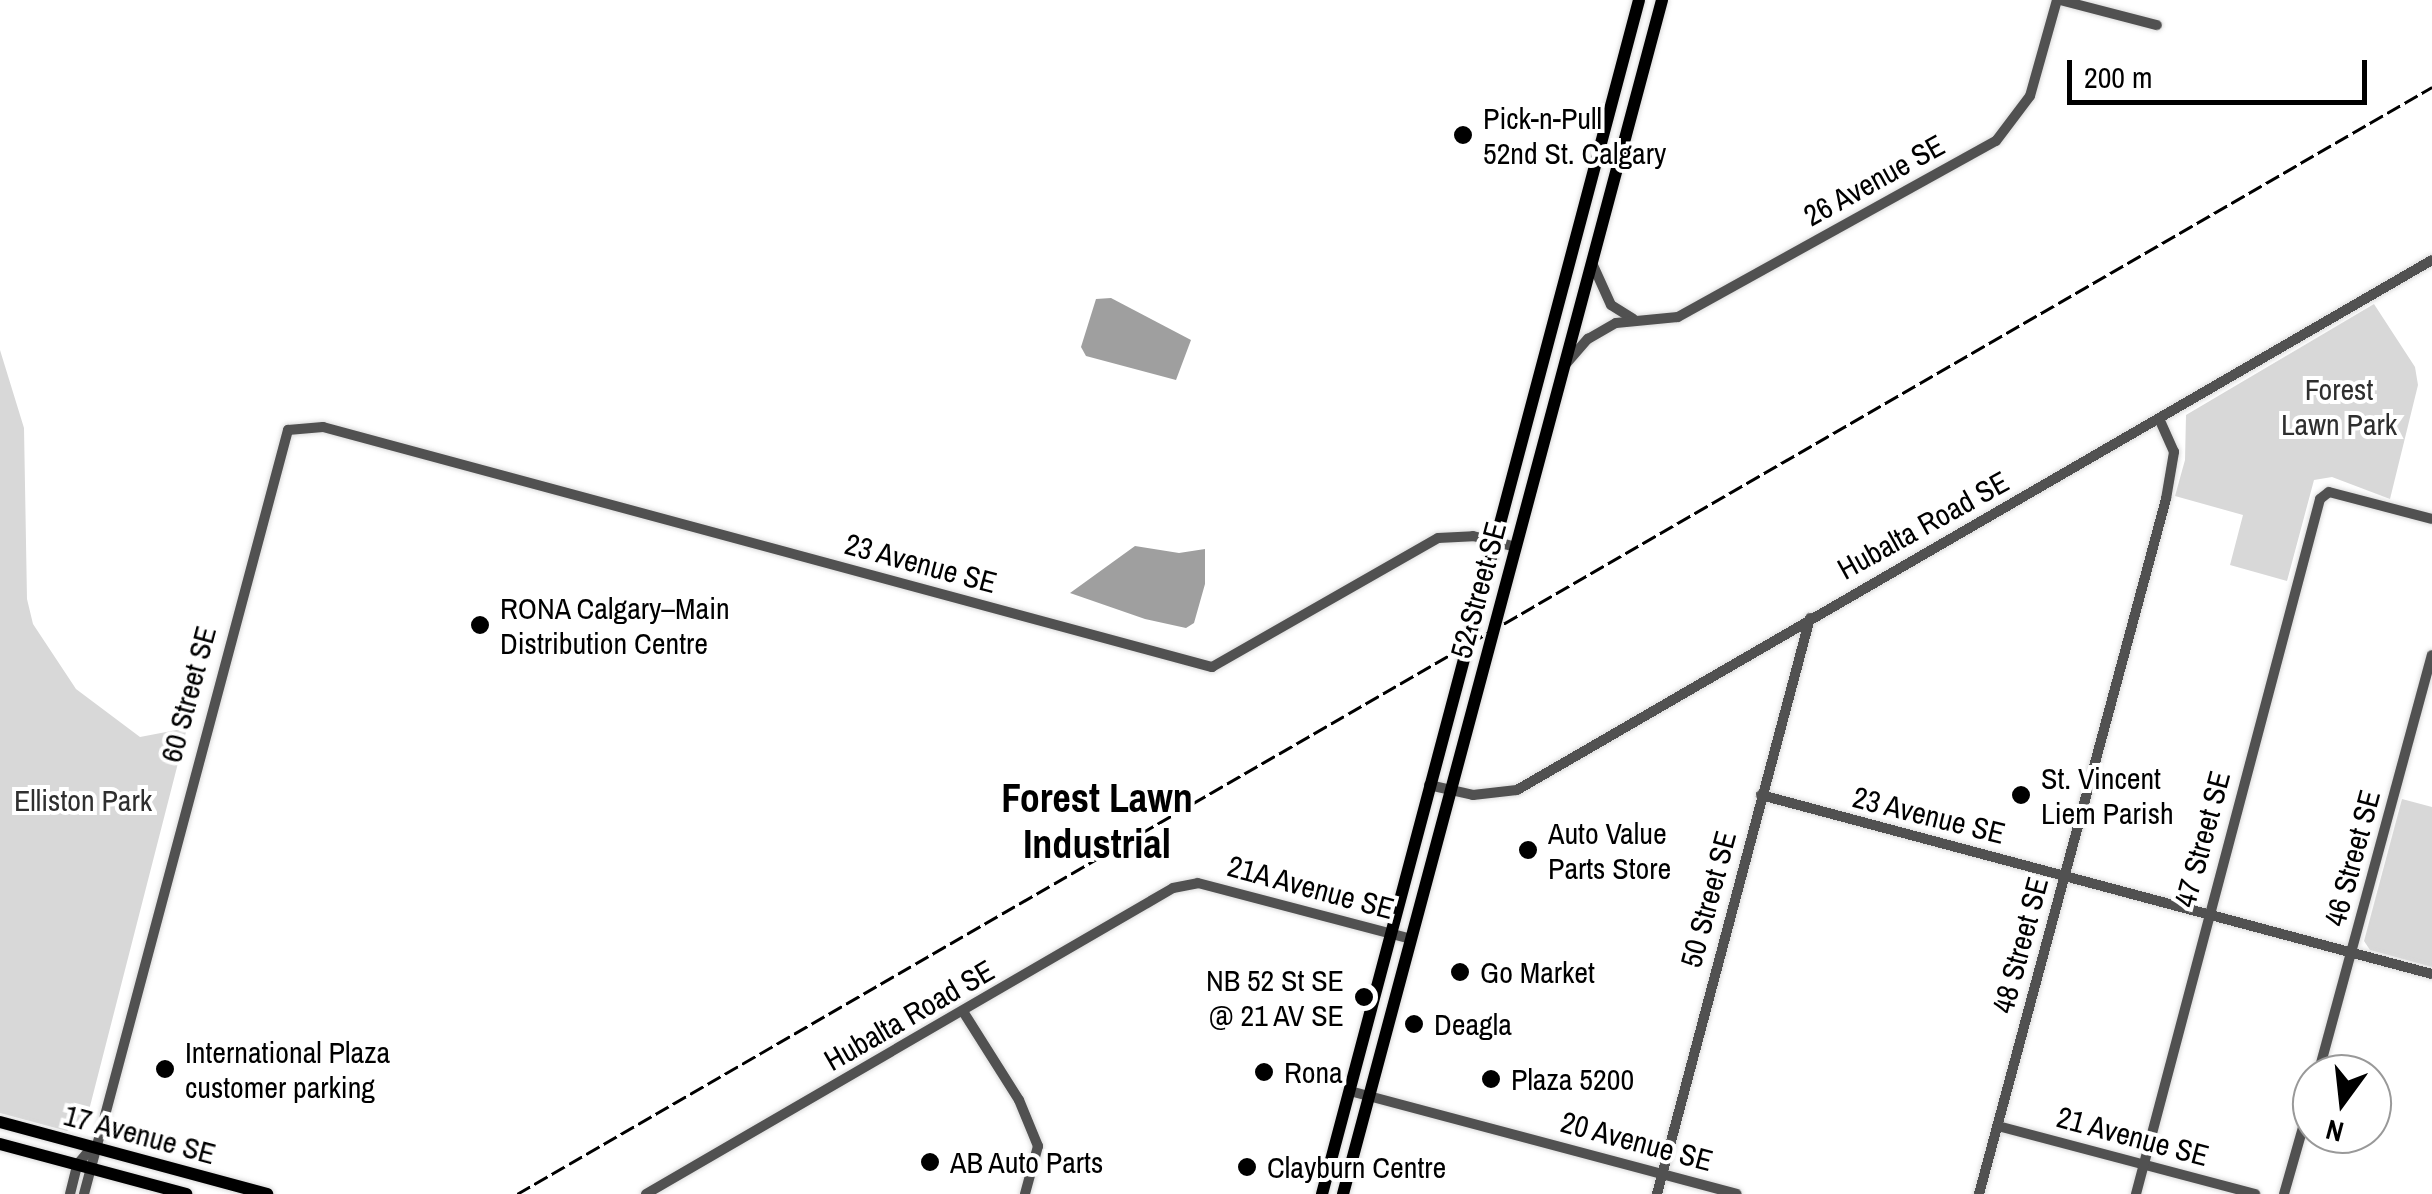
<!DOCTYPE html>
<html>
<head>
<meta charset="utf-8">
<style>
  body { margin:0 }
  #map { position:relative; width:2432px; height:1194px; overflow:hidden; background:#fff; font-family:"Archivo Narrow",sans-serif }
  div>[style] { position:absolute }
  .green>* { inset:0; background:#d8d8d8 }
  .water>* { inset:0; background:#9f9f9f }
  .roads { filter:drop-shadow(0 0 2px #dbdbdb) drop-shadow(0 0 2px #dbdbdb) }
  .minor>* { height:10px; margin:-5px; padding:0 5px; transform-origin:5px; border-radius:5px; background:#515151 }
  .major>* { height:12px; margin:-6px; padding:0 6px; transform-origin:6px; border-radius:6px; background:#000 }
  .rail>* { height:2.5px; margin-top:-1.25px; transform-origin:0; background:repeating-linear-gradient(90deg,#000 0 15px,transparent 0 20px) }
  .dots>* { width:28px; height:28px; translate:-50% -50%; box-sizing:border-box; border:5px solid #fff; border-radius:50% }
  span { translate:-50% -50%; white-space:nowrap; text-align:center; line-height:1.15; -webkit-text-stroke:8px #fff; paint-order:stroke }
  .poi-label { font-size:30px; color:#000 }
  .left { translate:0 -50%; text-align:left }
  .right { translate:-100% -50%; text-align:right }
  .street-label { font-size:30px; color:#000 }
  .park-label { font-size:30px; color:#2f2f2f }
  .district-label { font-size:40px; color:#000; font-weight:700 }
  .north { position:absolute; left:2292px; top:1054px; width:100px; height:100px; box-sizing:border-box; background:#fff; border:2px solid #999; border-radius:50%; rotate:195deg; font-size:28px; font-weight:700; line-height:40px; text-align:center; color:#000 }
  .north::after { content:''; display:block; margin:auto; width:35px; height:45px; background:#000; clip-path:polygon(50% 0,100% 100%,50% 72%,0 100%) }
  .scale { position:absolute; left:2067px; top:60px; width:300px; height:45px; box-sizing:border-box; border:5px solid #000; border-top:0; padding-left:12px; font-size:30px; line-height:35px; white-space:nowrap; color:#000; -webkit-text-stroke:8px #fff; paint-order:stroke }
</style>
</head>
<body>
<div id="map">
  <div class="green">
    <div style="clip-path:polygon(2374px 304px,2415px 367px,2418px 385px,2390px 499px,2332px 477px,2314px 480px,2287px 581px,2230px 565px,2243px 515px,2175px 496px,2185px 460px,2186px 415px)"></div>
    <div style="clip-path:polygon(0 350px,24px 428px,27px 599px,33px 624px,76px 689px,140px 737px,187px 728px,87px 1118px,67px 1131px,0 1113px)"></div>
    <div style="clip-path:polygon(2402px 799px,2432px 807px,2432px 967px,2370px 950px,2364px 941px)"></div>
  </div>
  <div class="water">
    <div style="clip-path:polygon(1111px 298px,1191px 340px,1176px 380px,1086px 356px,1081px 347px,1096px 299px)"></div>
    <div style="clip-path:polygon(1135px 546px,1179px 553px,1205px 549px,1205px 584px,1194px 623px,1186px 628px,1145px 619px,1070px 593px)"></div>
  </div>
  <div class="roads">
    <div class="minor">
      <div style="left:2060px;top:0;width:100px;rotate:14.5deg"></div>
      <div style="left:1592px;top:263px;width:46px;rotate:65.7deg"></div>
      <div style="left:1611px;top:305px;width:26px;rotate:32deg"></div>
      <div style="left:1565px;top:365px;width:35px;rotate:-49deg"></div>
      <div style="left:1588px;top:339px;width:32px;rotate:-30deg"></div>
      <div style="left:1616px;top:323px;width:62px;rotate:-5.5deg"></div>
      <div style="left:1678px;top:317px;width:363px;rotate:-29deg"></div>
      <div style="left:1996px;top:141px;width:56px;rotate:-52.9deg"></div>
      <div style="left:2030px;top:96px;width:100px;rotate:-74.3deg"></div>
      <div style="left:1429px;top:785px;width:45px;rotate:12.8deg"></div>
      <div style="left:1473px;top:795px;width:44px;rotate:-6.5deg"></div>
      <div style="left:1517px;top:790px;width:1057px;rotate:-30.08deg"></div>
      <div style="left:1761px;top:795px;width:694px;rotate:14.94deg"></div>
      <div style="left:964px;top:1013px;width:103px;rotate:57.7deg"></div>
      <div style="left:1019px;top:1100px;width:50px;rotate:67.6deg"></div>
      <div style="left:1038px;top:1146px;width:50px;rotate:105.2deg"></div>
      <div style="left:2318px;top:1074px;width:434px;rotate:-74.8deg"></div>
      <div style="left:1350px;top:1091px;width:400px;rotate:14.9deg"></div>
      <div style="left:1998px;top:1126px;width:266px;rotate:14.8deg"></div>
      <div style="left:70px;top:1194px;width:30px;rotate:-76deg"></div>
      <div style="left:77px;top:1165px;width:23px;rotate:-50deg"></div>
      <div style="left:84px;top:1194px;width:791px;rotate:-75.05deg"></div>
      <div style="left:288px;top:430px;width:35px;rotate:-5deg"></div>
      <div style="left:323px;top:427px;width:921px;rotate:15.11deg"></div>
      <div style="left:1212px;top:667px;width:260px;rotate:-29.7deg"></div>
      <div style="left:1438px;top:538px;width:35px;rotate:-3deg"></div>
      <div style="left:1473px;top:536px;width:44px;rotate:14.3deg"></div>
      <div style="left:646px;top:1194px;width:609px;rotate:-30.14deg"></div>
      <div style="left:1173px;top:888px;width:25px;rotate:-11deg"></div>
      <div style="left:1198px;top:883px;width:220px;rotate:14.7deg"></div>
      <div style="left:1657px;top:1194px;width:596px;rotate:-75.12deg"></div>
      <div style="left:1979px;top:1194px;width:720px;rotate:-74.94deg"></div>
      <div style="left:2166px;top:499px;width:48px;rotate:-80.3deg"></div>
      <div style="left:2174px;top:452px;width:34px;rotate:-114deg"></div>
      <div style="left:2136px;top:1194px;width:719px;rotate:-75.17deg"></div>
      <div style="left:2320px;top:499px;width:11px;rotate:-38deg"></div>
      <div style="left:2329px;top:492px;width:106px;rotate:14.7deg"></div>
      <div style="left:2284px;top:1194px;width:102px;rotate:-74.1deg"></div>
    </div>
    <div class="major">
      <div style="left:0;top:1122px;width:277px;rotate:15.1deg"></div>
      <div style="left:0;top:1144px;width:193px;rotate:15deg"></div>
      <div style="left:1322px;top:1194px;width:1235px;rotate:-75.13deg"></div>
      <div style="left:1343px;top:1194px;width:1236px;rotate:-75.04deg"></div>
    </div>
  </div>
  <div class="rail">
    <div style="left:517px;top:1194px;width:2212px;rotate:-30.03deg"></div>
  </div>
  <div class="dots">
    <div style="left:1463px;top:135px;background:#000"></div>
    <div style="left:480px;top:625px;background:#000"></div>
    <div style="left:2021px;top:795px;background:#000"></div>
    <div style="left:1528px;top:850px;background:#000"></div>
    <div style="left:1460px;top:972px;background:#000"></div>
    <div style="left:1364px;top:997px;background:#000"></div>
    <div style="left:1414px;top:1024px;background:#000"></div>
    <div style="left:165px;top:1069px;background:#000"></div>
    <div style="left:1264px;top:1072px;background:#000"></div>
    <div style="left:1491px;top:1079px;background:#000"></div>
    <div style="left:930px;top:1162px;background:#000"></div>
    <div style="left:1247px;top:1167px;background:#000"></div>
  </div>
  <div class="poi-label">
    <span class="left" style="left:1483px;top:135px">Pick-n-Pull<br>52nd St. Calgary</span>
    <span class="left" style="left:500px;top:625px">RONA Calgary–Main<br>Distribution Centre</span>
    <span class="left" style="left:2041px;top:795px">St. Vincent<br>Liem Parish</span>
    <span class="left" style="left:1548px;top:850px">Auto Value<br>Parts Store</span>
    <span class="left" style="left:1480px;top:972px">Go Market</span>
    <span class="right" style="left:1344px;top:997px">NB 52 St SE<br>@ 21 AV SE</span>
    <span class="left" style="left:1434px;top:1024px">Deagla</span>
    <span class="left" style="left:185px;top:1069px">International Plaza<br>customer parking</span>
    <span class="left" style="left:1284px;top:1072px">Rona</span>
    <span class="left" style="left:1511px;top:1079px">Plaza 5200</span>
    <span class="left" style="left:950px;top:1162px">AB Auto Parts</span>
    <span class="left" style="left:1267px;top:1167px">Clayburn Centre</span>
  </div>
  <div class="street-label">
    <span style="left:1874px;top:180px;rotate:-29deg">26 Avenue SE</span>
    <span style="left:1923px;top:525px;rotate:-29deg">Hubalta Road SE</span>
    <span style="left:921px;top:563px;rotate:15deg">23 Avenue SE</span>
    <span style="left:1478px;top:590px;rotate:-75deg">52 Street SE</span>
    <span style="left:188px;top:694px;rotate:-75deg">60 Street SE</span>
    <span style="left:1929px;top:815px;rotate:14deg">23 Avenue SE</span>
    <span style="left:2202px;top:839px;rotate:-75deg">47 Street SE</span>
    <span style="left:2352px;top:858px;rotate:-75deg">46 Street SE</span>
    <span style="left:1311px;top:887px;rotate:15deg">21A Avenue SE</span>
    <span style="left:1708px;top:899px;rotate:-75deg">50 Street SE</span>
    <span style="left:2020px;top:945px;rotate:-75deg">48 Street SE</span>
    <span style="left:909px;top:1015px;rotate:-30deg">Hubalta Road SE</span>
    <span style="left:140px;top:1134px;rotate:15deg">17 Avenue SE</span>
    <span style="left:2133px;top:1136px;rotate:15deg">21 Avenue SE</span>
    <span style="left:1637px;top:1141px;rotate:15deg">20 Avenue SE</span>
  </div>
  <div class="park-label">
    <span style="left:2339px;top:406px">Forest<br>Lawn Park</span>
    <span style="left:83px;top:800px">Elliston Park</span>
  </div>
  <div class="district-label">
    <span style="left:1097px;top:821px">Forest Lawn<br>Industrial</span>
  </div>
  <div class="north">N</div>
  <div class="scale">200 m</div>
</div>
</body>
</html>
